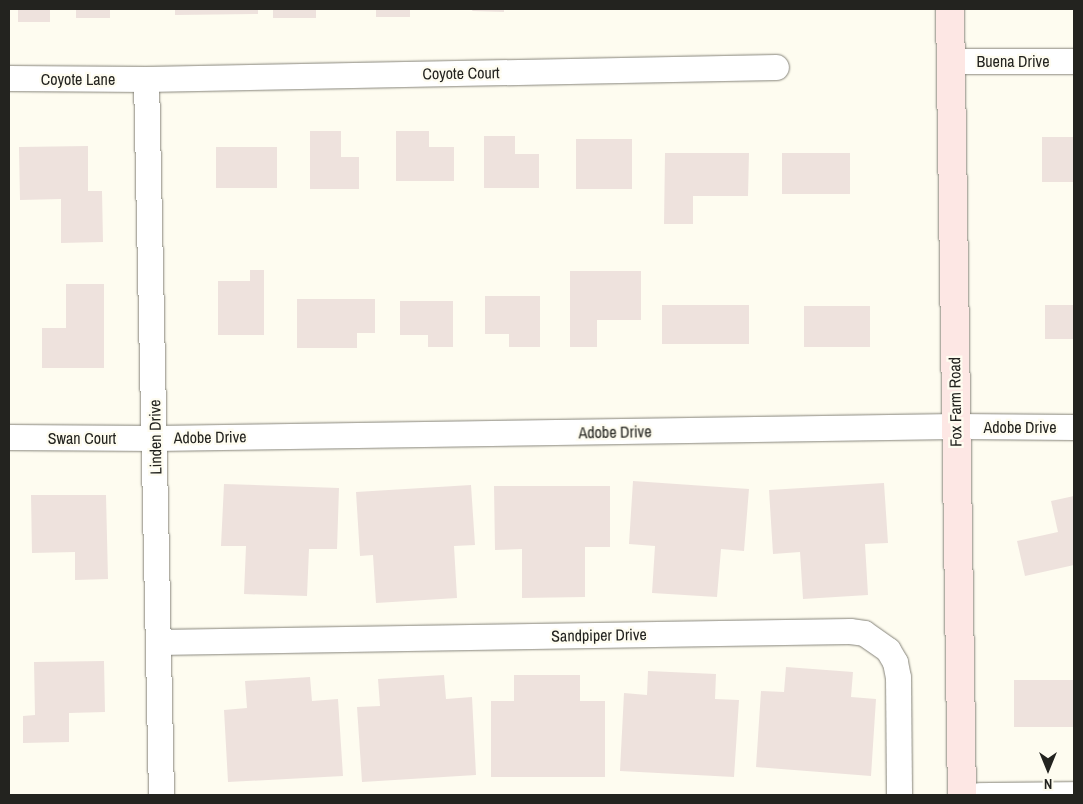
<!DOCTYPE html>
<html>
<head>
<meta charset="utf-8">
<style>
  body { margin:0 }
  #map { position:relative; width:1083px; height:804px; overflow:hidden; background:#fefcf0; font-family:"Archivo Narrow",sans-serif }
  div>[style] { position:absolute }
  .building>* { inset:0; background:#eee2dd; transform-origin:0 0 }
  .roads { filter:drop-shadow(0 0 1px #86847a) drop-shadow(0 0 1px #86847a) }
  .street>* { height:25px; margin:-12.5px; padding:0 12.5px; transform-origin:12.5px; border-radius:12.5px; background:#fff }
  .secondary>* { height:28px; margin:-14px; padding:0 14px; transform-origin:14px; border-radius:14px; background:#fde7e4 }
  span { translate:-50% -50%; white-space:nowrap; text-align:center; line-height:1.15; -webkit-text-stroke:4.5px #fefcf0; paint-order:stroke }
  .street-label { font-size:16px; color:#23231f }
  .frame { position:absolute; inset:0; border:10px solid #23231f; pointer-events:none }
  .north { position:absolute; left:1023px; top:744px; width:50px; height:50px; -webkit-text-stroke:4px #fefcf0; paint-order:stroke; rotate:180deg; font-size:14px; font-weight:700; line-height:20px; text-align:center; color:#23231f }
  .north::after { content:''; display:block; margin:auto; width:18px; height:22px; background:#23231f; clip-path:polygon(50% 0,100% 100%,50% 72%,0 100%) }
</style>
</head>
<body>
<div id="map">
  <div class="building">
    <div style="left:18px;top:9px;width:32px;height:13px"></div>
    <div style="left:76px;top:9px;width:34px;height:9px"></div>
    <div style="clip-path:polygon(175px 9px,258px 9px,258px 14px,175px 15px)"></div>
    <div style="left:273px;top:9px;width:43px;height:9px"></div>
    <div style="left:376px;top:9px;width:34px;height:8px"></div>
    <div style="clip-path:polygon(473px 9px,504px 9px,504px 12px,472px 11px)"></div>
    <div style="clip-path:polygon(310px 131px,341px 131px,341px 157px,359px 157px,359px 189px,310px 189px)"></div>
    <div style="clip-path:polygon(396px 131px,429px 131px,429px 147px,454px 147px,454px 181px,396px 181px)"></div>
    <div style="clip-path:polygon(484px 136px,515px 136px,515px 154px,539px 154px,539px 188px,484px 188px)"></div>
    <div style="left:1074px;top:137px;width:45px;height:32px;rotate:90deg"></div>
    <div style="left:576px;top:139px;width:56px;height:50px"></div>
    <div style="clip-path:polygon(88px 146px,88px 191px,102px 191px,103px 242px,61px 243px,61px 199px,20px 200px,19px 147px)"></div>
    <div style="left:216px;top:147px;width:61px;height:41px"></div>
    <div style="clip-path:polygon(665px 153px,749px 153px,748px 196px,693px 196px,693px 224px,664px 224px)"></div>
    <div style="left:782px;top:153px;width:68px;height:41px"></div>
    <div style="clip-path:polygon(250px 270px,264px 270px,264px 335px,218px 335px,218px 281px,250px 281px)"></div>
    <div style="clip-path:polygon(570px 271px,641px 271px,641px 320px,597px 320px,597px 347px,570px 347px)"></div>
    <div style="clip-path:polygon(66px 284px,104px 284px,104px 368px,42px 368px,42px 328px,66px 328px)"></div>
    <div style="clip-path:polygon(485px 296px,540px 296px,540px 347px,509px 347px,509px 334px,485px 334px)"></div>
    <div style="clip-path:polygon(297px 299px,375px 299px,375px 333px,357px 333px,357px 348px,297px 348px)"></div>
    <div style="clip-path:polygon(400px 301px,453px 301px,453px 347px,428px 347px,428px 335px,400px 335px)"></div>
    <div style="left:662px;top:305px;width:87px;height:39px"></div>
    <div style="left:1045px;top:305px;width:29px;height:34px"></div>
    <div style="left:870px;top:306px;width:41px;height:66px;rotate:90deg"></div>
    <div style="clip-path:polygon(633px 481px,749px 489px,744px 551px,721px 549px,717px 597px,652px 593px,655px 546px,629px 544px)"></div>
    <div style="clip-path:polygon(884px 483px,888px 543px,865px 544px,868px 595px,803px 599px,800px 552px,773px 554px,769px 490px)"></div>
    <div style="clip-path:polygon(224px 484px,339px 488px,337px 549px,309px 549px,307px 596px,244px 594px,246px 546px,221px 546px)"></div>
    <div style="clip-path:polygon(471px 485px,475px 545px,454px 546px,457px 598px,376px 603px,373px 555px,360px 556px,356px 492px)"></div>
    <div style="clip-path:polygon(494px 486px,610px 486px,610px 547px,585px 547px,585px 597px,522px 598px,522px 549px,495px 550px)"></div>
    <div style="clip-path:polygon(31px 495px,106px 495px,108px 579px,75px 580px,75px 552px,32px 553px)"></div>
    <div style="clip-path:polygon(1074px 496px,1074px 565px,1025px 576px,1017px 541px,1058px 532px,1051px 501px)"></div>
    <div style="clip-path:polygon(104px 661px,105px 712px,69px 713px,69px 742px,23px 743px,23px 716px,35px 715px,34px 662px)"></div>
    <div style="clip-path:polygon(786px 667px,853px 672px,851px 697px,876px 699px,871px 776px,756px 767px,761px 691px,784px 692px)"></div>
    <div style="clip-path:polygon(648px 671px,716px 674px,715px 699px,739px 700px,734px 777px,620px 771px,624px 693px,647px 695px)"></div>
    <div style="clip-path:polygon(444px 675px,446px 699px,472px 697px,476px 775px,362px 782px,357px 707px,380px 706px,378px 679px)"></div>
    <div style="clip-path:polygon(514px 675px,580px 675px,580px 701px,605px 701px,605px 777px,491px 777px,491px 701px,514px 701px)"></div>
    <div style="clip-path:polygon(310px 677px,312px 701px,338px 699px,343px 776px,228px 782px,224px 710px,247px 708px,245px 681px)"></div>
    <div style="left:1014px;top:680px;width:60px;height:47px"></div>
  </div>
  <div class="roads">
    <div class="street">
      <div style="left:951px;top:61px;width:123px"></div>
      <div style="left:9px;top:78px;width:137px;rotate:0.4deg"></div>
      <div style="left:146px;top:79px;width:630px;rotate:-1.09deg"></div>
      <div style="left:146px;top:79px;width:716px;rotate:88.8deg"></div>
      <div style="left:9px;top:437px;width:147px;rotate:0.4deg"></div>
      <div style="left:156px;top:438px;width:799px;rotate:-0.86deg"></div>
      <div style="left:955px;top:426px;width:119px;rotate:0.5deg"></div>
      <div style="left:158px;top:642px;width:692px;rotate:-0.91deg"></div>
      <div style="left:850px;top:631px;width:14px;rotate:8deg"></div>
      <div style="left:864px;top:633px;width:29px;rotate:35deg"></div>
      <div style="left:888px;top:650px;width:14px;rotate:60deg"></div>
      <div style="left:895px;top:662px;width:15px;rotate:79deg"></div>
      <div style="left:898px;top:677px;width:118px;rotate:89.5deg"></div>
      <div style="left:979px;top:795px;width:95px;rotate:-0.6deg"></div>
    </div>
    <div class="secondary">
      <div style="left:950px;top:9px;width:786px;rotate:89.13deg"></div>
    </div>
  </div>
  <div class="street-label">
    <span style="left:1013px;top:61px">Buena Drive</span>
    <span style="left:461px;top:73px;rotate:-1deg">Coyote Court</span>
    <span style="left:78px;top:79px">Coyote Lane</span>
    <span style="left:955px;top:402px;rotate:-91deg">Fox Farm Road</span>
    <span style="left:1020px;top:427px">Adobe Drive</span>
    <span style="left:615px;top:432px;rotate:-1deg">Adobe Drive</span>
    <span style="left:155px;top:437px;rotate:-91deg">Linden Drive</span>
    <span style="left:210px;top:437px;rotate:-1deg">Adobe Drive</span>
    <span style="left:82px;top:438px">Swan Court</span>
    <span style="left:599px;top:635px;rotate:-1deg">Sandpiper Drive</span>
  </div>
  <div class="frame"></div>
  <div class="north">N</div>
</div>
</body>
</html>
